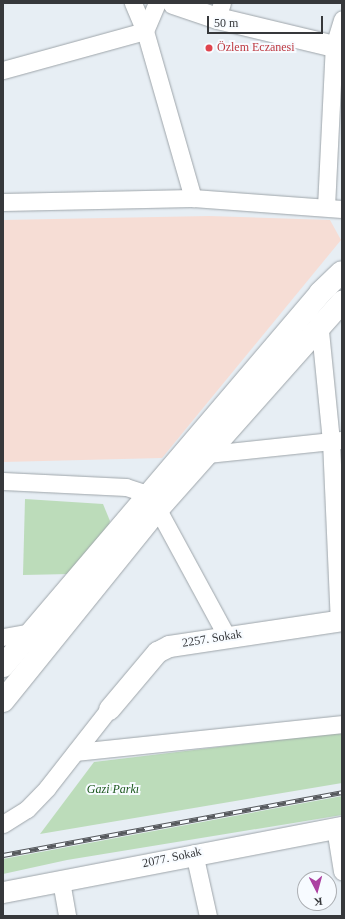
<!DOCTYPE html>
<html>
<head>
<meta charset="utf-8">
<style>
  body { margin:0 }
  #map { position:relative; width:345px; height:919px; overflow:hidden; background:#e7eef4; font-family:"Times New Roman",serif }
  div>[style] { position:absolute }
  .education>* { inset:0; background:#f6ddd5 }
  .green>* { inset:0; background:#bcdcba }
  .roads { filter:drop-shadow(0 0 1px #9ea5aa) drop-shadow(0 0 1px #9ea5aa) }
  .minor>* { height:17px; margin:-8.5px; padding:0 8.5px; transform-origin:8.5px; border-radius:8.5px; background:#fff }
  .tertiary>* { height:21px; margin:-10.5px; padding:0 10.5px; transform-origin:10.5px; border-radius:10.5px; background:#fff }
  .secondary>* { height:22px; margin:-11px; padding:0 11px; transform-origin:11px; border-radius:11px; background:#fff }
  .rail>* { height:4.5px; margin-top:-2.25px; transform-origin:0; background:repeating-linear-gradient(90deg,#f7fbff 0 9px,#56595d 0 18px); box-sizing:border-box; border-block:1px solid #56595d }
  .dots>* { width:11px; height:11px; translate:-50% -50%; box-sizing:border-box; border:2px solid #f7fbff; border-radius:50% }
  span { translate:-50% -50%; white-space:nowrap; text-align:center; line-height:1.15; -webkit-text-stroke:4px #f7fbff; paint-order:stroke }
  .health-label { font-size:12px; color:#be3a42 }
  .left { translate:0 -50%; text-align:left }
  .street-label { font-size:12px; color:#36383b }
  .park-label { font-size:12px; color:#1b571c; font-style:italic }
  .frame { position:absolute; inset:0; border:4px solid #36383b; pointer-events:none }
  .north { position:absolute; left:297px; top:871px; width:40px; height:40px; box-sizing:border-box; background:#f7fbff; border:1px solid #aaadb1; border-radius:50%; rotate:174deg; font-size:11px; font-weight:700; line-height:16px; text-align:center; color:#36383b }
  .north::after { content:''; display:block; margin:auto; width:14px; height:18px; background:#ac41a1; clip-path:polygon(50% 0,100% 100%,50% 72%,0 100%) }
  .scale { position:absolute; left:207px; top:16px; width:116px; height:18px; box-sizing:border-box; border:2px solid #36383b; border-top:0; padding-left:5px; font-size:12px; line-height:14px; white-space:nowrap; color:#36383b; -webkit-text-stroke:3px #f7fbff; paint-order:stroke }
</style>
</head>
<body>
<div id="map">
  <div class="education">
    <div style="clip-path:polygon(209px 216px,330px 220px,341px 240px,162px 458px,3px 462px,3px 220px)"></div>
  </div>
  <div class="green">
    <div style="clip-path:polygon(25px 499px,103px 504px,110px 521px,106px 534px,70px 574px,23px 575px)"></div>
    <div style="clip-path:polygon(342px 732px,342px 783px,40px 834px,94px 762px)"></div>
    <div style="clip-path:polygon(342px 796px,342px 815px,67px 860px,3px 874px,3px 859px)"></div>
  </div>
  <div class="roads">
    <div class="minor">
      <div style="left:133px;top:3px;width:30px;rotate:67deg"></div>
      <div style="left:145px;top:31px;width:174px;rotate:74deg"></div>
      <div style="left:217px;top:18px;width:16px;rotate:-72deg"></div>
      <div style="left:145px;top:31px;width:30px;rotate:-67deg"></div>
      <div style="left:3px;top:70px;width:147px;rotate:-15.4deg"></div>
      <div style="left:3px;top:202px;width:190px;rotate:-1.2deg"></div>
      <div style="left:193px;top:198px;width:149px;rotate:4.2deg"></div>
      <div style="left:326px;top:207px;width:161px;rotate:-87.2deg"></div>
      <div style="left:334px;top:46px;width:28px;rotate:-73deg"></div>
      <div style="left:319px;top:321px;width:121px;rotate:84.3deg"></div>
      <div style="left:331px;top:441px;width:180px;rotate:87.5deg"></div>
      <div style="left:199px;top:455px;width:144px;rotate:-6deg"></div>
      <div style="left:3px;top:481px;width:123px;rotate:2.8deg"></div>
      <div style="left:126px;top:487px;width:25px;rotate:18deg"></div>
      <div style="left:150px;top:495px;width:162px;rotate:61.5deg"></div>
      <div style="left:3px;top:637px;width:27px;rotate:-10deg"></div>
      <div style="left:76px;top:752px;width:267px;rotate:-6deg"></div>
      <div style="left:3px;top:824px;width:28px;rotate:-32deg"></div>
      <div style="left:27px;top:809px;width:29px;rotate:-46deg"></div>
      <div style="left:47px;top:788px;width:100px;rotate:-51.9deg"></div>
      <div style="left:335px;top:828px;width:44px;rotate:80.8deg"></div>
      <div style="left:194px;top:853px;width:65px;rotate:77.5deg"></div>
      <div style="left:61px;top:881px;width:36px;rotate:80deg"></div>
    </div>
    <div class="tertiary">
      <div style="left:173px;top:3px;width:46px;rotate:18.8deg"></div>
      <div style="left:217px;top:18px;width:129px;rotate:13.5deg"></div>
      <div style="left:109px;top:709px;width:75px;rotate:-49.9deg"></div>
      <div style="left:157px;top:652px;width:13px;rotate:-27deg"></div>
      <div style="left:169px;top:646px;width:175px;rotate:-8.5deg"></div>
      <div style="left:3px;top:892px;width:345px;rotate:-10.9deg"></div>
    </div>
    <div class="secondary">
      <div style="left:3px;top:666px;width:490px;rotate:-49.6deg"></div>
      <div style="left:320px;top:293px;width:30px;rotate:-44deg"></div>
      <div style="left:3px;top:701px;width:248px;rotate:-51.1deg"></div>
      <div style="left:159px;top:508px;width:276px;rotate:-48.4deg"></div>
    </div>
  </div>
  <div class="rail">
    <div style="left:3px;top:855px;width:345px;rotate:-10.5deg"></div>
  </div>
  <div class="dots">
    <div style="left:209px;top:48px;background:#e0444e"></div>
  </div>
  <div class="health-label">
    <span class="left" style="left:217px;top:48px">Özlem Eczanesi</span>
  </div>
  <div class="street-label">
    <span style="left:212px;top:639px;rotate:-9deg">2257. Sokak</span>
    <span style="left:172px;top:858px;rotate:-12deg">2077. Sokak</span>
  </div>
  <div class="park-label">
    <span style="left:113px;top:790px">Gazi Parkı</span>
  </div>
  <div class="frame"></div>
  <div class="north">K</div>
  <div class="scale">50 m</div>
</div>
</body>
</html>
